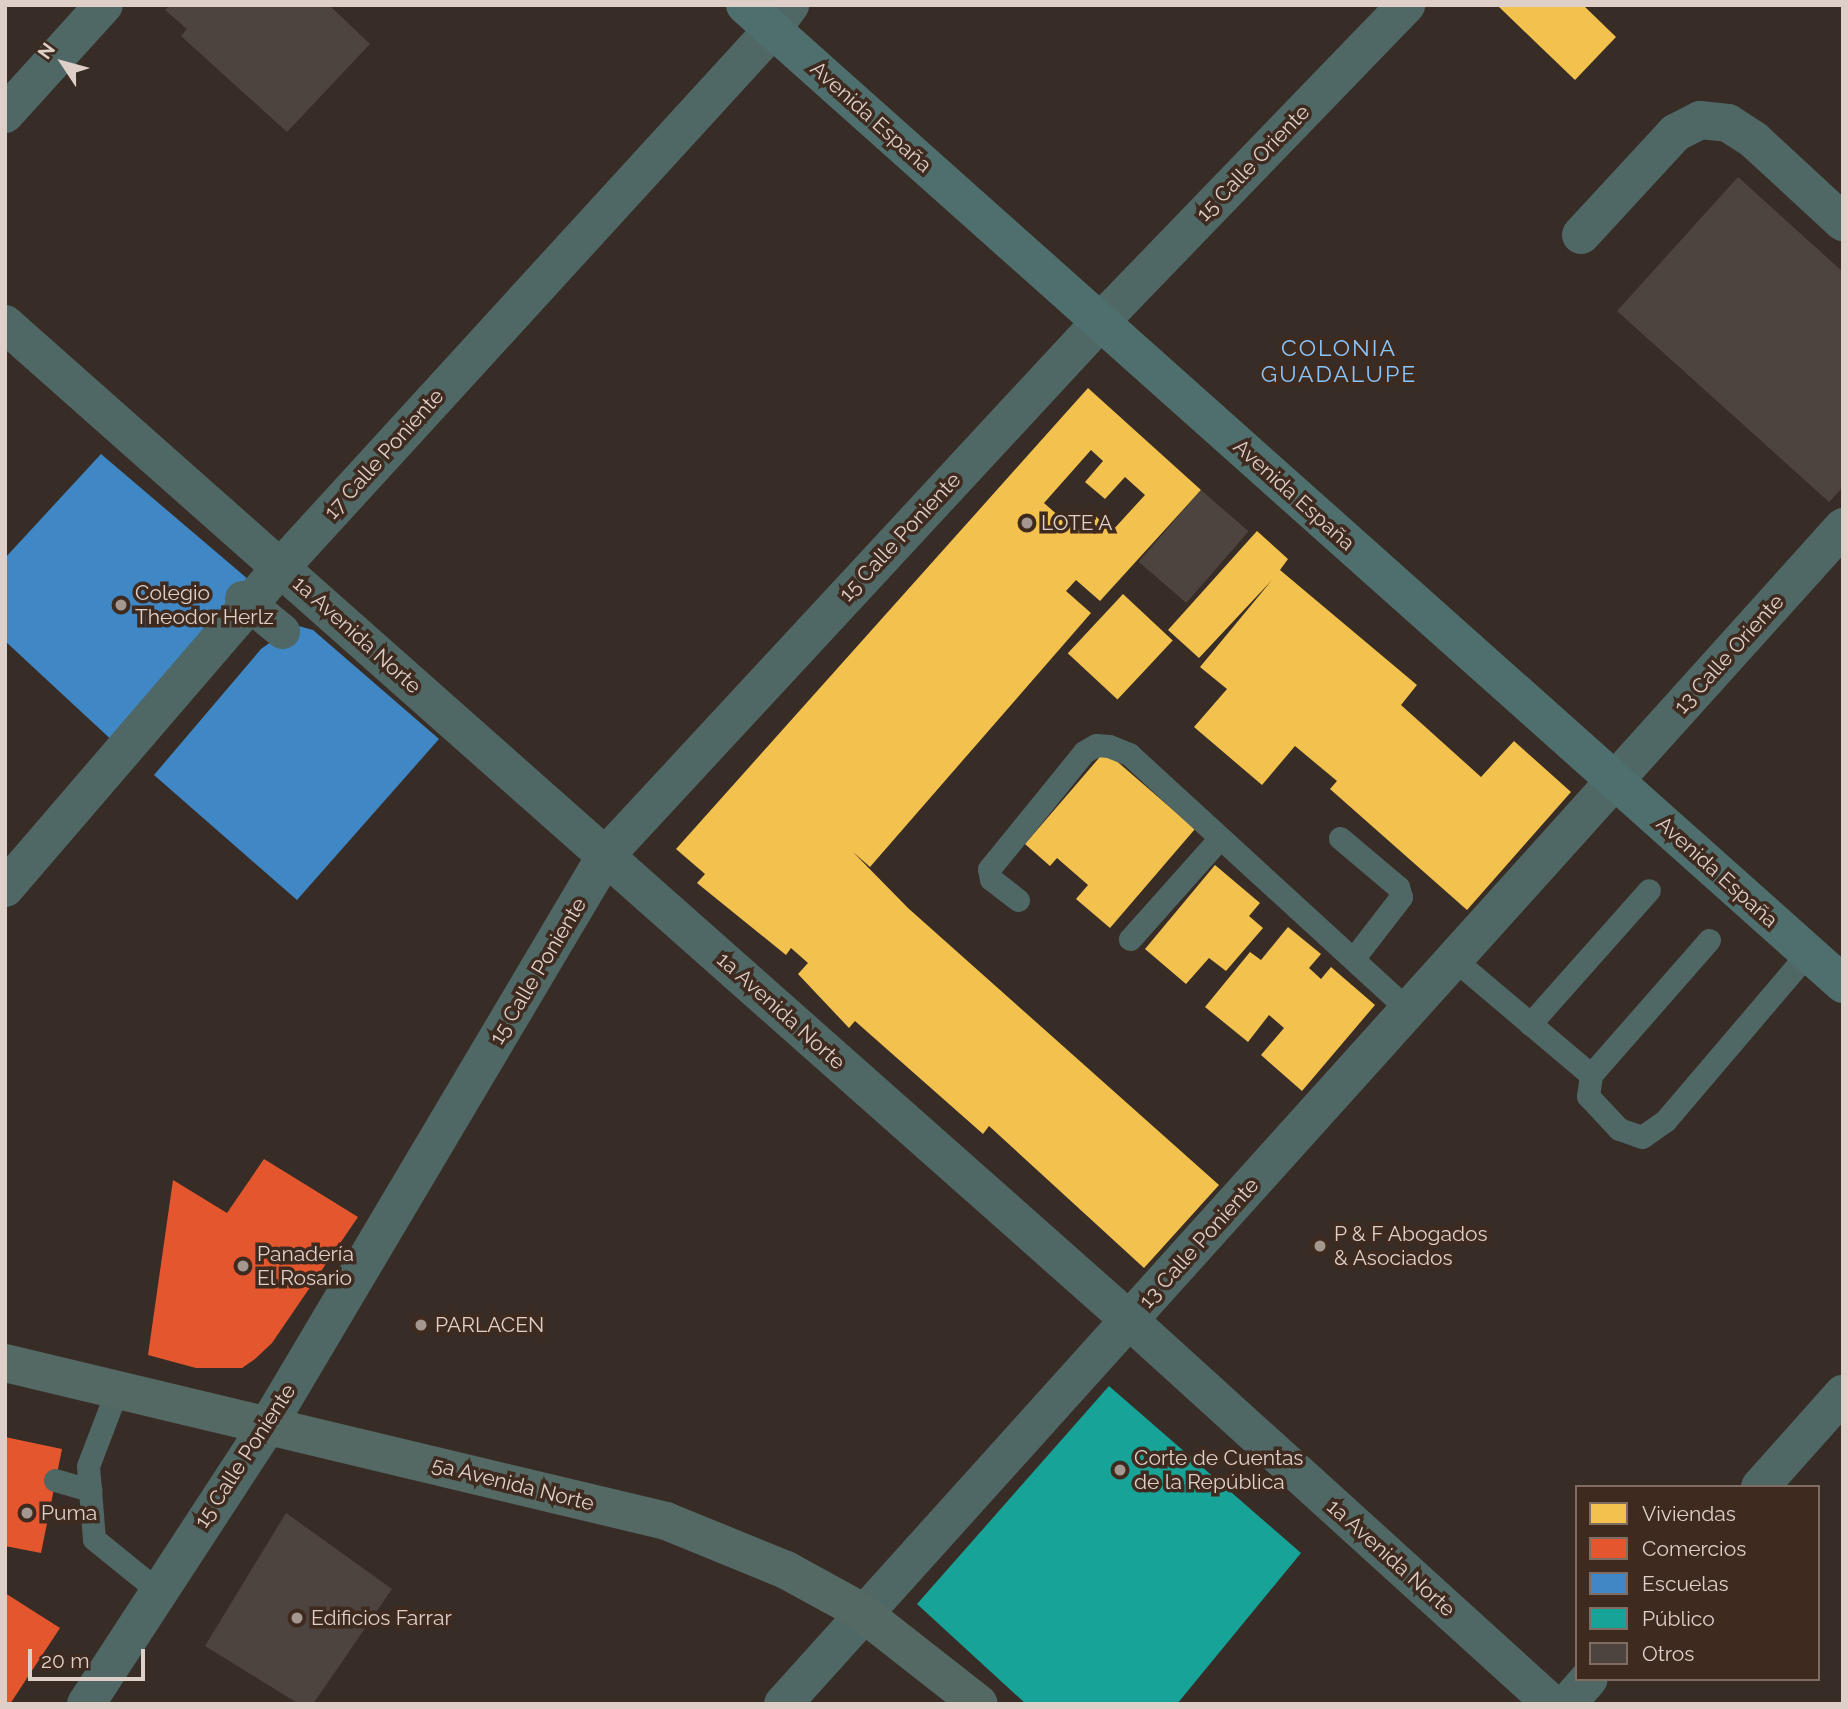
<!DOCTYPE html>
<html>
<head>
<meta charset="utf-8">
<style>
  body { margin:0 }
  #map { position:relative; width:1848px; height:1709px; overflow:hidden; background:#382c26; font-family:Raleway,sans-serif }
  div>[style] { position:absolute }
  .homes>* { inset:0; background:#f2c14e; transform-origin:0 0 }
  .shops>* { inset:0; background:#e4572e }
  .schools>* { inset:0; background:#3f88c5 }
  .public>* { inset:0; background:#17a398 }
  .building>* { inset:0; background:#4e443f; transform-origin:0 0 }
  .service>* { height:23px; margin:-11.5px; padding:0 11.5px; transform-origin:11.5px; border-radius:11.5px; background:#4f6765 }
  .pedestrian>* { height:35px; margin:-17.5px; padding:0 17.5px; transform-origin:17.5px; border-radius:17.5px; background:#4f6765 }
  .minor>* { height:38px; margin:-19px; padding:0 19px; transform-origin:19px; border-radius:19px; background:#4f6765 }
  .secondary>* { height:38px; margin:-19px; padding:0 19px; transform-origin:19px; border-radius:19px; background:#4f6f6e }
  .primary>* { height:38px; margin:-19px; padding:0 19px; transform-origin:19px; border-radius:19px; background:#546864 }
  .dots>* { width:19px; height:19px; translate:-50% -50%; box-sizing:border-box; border:4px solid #3f2a1f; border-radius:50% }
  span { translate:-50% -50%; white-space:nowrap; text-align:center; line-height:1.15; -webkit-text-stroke:7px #3f2a1f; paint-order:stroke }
  .street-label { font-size:21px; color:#ded0c9 }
  .poi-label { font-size:21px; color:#ded0c9 }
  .left { translate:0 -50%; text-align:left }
  .neighbourhood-label { font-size:23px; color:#88c5fc; letter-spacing:2px }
  .frame { position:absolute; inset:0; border:7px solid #ded0c9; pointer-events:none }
  .legend { position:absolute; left:1575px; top:1485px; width:245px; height:196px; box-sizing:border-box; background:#3f2a1f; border:2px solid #7f6c63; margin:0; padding:9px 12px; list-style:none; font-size:21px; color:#ded0c9 }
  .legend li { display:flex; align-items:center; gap:14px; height:35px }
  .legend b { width:35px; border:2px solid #7f6c63 }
  .north { position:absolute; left:28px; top:28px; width:70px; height:70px; -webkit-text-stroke:5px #3f2a1f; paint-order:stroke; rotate:306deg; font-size:19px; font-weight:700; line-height:28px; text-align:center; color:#ded0c9 }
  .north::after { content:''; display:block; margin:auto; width:24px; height:32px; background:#ded0c9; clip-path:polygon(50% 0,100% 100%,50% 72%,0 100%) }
  .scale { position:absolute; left:28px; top:1649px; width:117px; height:32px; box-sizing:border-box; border:4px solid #ded0c9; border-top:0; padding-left:9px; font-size:21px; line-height:24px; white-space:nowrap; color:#ded0c9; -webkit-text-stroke:5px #3f2a1f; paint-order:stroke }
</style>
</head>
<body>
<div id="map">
  <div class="homes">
    <div style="clip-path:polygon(1497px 5px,1583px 5px,1616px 37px,1575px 80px)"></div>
    <div style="clip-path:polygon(evenodd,1088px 388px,1201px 490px,1100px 601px,1076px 580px,1066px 591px,1091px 613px,870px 867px,853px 852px,908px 908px,1219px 1185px,1144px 1268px,989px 1126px,983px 1134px,855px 1021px,849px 1028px,798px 974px,808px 963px,791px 948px,786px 955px,697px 883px,705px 874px,676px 849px,1088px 388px,1091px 450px,1103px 461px,1085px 482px,1105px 499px,1125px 477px,1145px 495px,1112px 531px,1093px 514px,1077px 532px,1044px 503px,1091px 450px)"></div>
    <div style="clip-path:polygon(1257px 531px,1288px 559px,1280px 570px,1417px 685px,1401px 705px,1481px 777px,1514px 741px,1571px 792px,1467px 910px,1330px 789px,1337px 781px,1295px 746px,1262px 785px,1194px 727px,1227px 689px,1200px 667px,1272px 580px,1199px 658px,1168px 630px)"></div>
    <div style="left:1123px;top:594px;width:68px;height:81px;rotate:43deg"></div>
    <div style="clip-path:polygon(1105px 751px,1195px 829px,1110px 928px,1076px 899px,1088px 885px,1057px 858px,1050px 866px,1025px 844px)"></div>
    <div style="clip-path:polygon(1215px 865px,1260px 903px,1249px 916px,1263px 928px,1226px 971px,1209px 958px,1186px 984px,1145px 949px)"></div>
    <div style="clip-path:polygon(1288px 927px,1321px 954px,1309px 968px,1321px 979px,1331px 967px,1375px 1005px,1302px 1091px,1261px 1055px,1284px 1028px,1269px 1015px,1248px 1042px,1205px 1007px,1250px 952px,1261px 960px)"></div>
  </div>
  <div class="shops">
    <div style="clip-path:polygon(264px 1159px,358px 1217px,272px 1343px,255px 1359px,242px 1368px,196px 1368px,148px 1355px,173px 1180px,227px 1213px)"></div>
    <div style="clip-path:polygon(5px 1437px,62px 1449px,41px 1553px,5px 1546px)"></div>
    <div style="clip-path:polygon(5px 1593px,60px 1628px,10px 1704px,5px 1702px)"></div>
  </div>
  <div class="schools">
    <div style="clip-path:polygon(101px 454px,249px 580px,117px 745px,5px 641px,5px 558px)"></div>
    <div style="clip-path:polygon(295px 625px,313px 630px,439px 739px,297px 900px,154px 775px,261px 649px)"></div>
  </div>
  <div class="public">
    <div style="clip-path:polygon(1109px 1386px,1301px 1553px,1177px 1704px,1026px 1704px,917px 1604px)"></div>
  </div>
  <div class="building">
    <div style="clip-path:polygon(170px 5px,329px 5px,370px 44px,287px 132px,181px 36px,187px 29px,165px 10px)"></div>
    <div style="clip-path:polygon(1738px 177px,1843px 272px,1843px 487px,1829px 502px,1617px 311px)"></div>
    <div style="left:1201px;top:490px;width:63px;height:95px;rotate:41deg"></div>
    <div style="clip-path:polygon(286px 1513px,392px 1589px,313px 1704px,299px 1704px,205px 1646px)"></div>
  </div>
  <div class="service">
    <div style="left:1340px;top:838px;width:76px;rotate:40.2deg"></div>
    <div style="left:1398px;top:887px;width:10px;rotate:73deg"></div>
    <div style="left:1401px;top:897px;width:78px;rotate:127.7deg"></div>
    <div style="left:1018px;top:900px;width:34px;rotate:-142deg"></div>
    <div style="left:991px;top:879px;width:10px;rotate:-101deg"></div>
    <div style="left:989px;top:869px;width:151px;rotate:-50.9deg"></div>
    <div style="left:1084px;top:752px;width:14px;rotate:-30deg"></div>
    <div style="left:1096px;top:745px;width:13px;rotate:4deg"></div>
    <div style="left:1109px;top:746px;width:22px;rotate:22deg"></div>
    <div style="left:1129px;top:754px;width:380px;rotate:42.5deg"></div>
    <div style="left:1130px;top:939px;width:135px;rotate:-48.3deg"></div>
    <div style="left:1709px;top:940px;width:179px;rotate:131.2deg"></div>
    <div style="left:1591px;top:1075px;width:21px;rotate:98deg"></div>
    <div style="left:1588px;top:1096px;width:45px;rotate:46.8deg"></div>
    <div style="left:1619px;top:1129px;width:24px;rotate:19deg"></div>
    <div style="left:1642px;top:1137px;width:28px;rotate:-35deg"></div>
    <div style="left:1665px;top:1121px;width:221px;rotate:-49.6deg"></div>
    <div style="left:1455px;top:960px;width:178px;rotate:40.2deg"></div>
    <div style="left:1530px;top:1024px;width:179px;rotate:-48.4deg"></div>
    <div style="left:117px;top:1390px;width:81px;rotate:110.9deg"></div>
    <div style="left:88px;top:1466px;width:73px;rotate:85.3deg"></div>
    <div style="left:94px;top:1539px;width:81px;rotate:39deg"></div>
    <div style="left:55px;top:1480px;width:37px;rotate:16deg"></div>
  </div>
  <div class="pedestrian">
    <div style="left:242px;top:598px;width:52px;rotate:39.5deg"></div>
  </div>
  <div class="minor">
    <div style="left:5px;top:114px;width:147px;rotate:-47.8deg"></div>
    <div style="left:1581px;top:235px;width:139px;rotate:-47.3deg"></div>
    <div style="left:1675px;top:133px;width:28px;rotate:-27deg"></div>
    <div style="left:1700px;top:120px;width:28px;rotate:6deg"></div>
    <div style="left:1728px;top:123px;width:31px;rotate:33deg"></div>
    <div style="left:1754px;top:140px;width:121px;rotate:42.7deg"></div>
    <div style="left:5px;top:324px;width:1502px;rotate:41.54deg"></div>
    <div style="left:1129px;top:1320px;width:571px;rotate:42.23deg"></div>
    <div style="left:5px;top:888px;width:423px;rotate:-49.3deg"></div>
    <div style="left:281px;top:567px;width:728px;rotate:-47.56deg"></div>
    <div style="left:772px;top:30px;width:31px;rotate:-54deg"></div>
    <div style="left:1760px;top:1487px;width:125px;rotate:-48.3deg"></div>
    <div style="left:86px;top:1704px;width:333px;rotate:-56.9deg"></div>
    <div style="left:268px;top:1425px;width:663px;rotate:-59.33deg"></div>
    <div style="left:606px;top:855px;width:727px;rotate:-47.17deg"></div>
    <div style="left:1100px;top:322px;width:441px;rotate:-46deg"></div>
    <div style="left:783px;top:1704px;width:1584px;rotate:-47.99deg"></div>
    <div style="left:1567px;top:1704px;width:33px;rotate:-49deg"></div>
  </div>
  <div class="secondary">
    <div style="left:745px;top:5px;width:1471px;rotate:41.72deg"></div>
  </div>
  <div class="primary">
    <div style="left:5px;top:1363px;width:680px;rotate:13.44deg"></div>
    <div style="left:666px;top:1521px;width:130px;rotate:22.2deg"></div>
    <div style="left:786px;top:1570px;width:83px;rotate:28.7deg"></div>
    <div style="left:859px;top:1610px;width:152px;rotate:38.1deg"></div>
  </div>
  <div class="dots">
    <div style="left:1027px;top:523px;background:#a49790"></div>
    <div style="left:121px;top:605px;background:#a49790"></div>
    <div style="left:1320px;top:1246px;background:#a49790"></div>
    <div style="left:243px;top:1266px;background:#a49790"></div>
    <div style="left:421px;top:1325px;background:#a49790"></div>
    <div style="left:1120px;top:1470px;background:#a49790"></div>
    <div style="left:27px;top:1513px;background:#a49790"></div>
    <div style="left:297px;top:1618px;background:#a49790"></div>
  </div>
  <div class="street-label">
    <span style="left:871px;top:117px;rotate:42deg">Avenida España</span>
    <span style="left:1253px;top:163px;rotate:-46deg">15 Calle Oriente</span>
    <span style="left:384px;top:454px;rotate:-48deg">17 Calle Poniente</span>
    <span style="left:1294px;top:495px;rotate:42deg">Avenida España</span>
    <span style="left:900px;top:537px;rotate:-47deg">15 Calle Poniente</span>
    <span style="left:357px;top:635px;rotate:42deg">1a Avenida Norte</span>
    <span style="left:1729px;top:654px;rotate:-48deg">13 Calle Oriente</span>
    <span style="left:1717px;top:872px;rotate:42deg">Avenida España</span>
    <span style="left:538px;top:971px;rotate:-59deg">15 Calle Poniente</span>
    <span style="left:781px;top:1011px;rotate:42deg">1a Avenida Norte</span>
    <span style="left:1199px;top:1243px;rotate:-48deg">13 Calle Poniente</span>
    <span style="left:245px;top:1456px;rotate:-57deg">15 Calle Poniente</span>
    <span style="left:513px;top:1484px;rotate:14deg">5a Avenida Norte</span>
    <span style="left:1391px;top:1558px;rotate:42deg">1a Avenida Norte</span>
  </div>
  <div class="poi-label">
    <span class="left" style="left:1041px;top:523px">LOTE A</span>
    <span class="left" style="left:135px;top:605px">Colegio<br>Theodor Herlz</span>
    <span class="left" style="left:1334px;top:1246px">P &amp; F Abogados<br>&amp; Asociados</span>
    <span class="left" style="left:257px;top:1266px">Panadería<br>El Rosario</span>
    <span class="left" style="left:435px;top:1325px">PARLACEN</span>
    <span class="left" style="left:1134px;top:1470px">Corte de Cuentas<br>de la República</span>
    <span class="left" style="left:41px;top:1513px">Puma</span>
    <span class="left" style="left:311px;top:1618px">Edificios Farrar</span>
  </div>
  <div class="neighbourhood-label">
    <span style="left:1339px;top:361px">COLONIA<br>GUADALUPE</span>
  </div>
  <div class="frame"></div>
  <ul class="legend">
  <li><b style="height:19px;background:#f2c14e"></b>Viviendas</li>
  <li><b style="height:19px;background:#e4572e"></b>Comercios</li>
  <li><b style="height:19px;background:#3f88c5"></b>Escuelas</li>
  <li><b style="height:19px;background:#17a398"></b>Público</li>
  <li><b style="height:19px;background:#4e443f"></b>Otros</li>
  </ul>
  <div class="north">N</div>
  <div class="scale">20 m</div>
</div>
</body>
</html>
